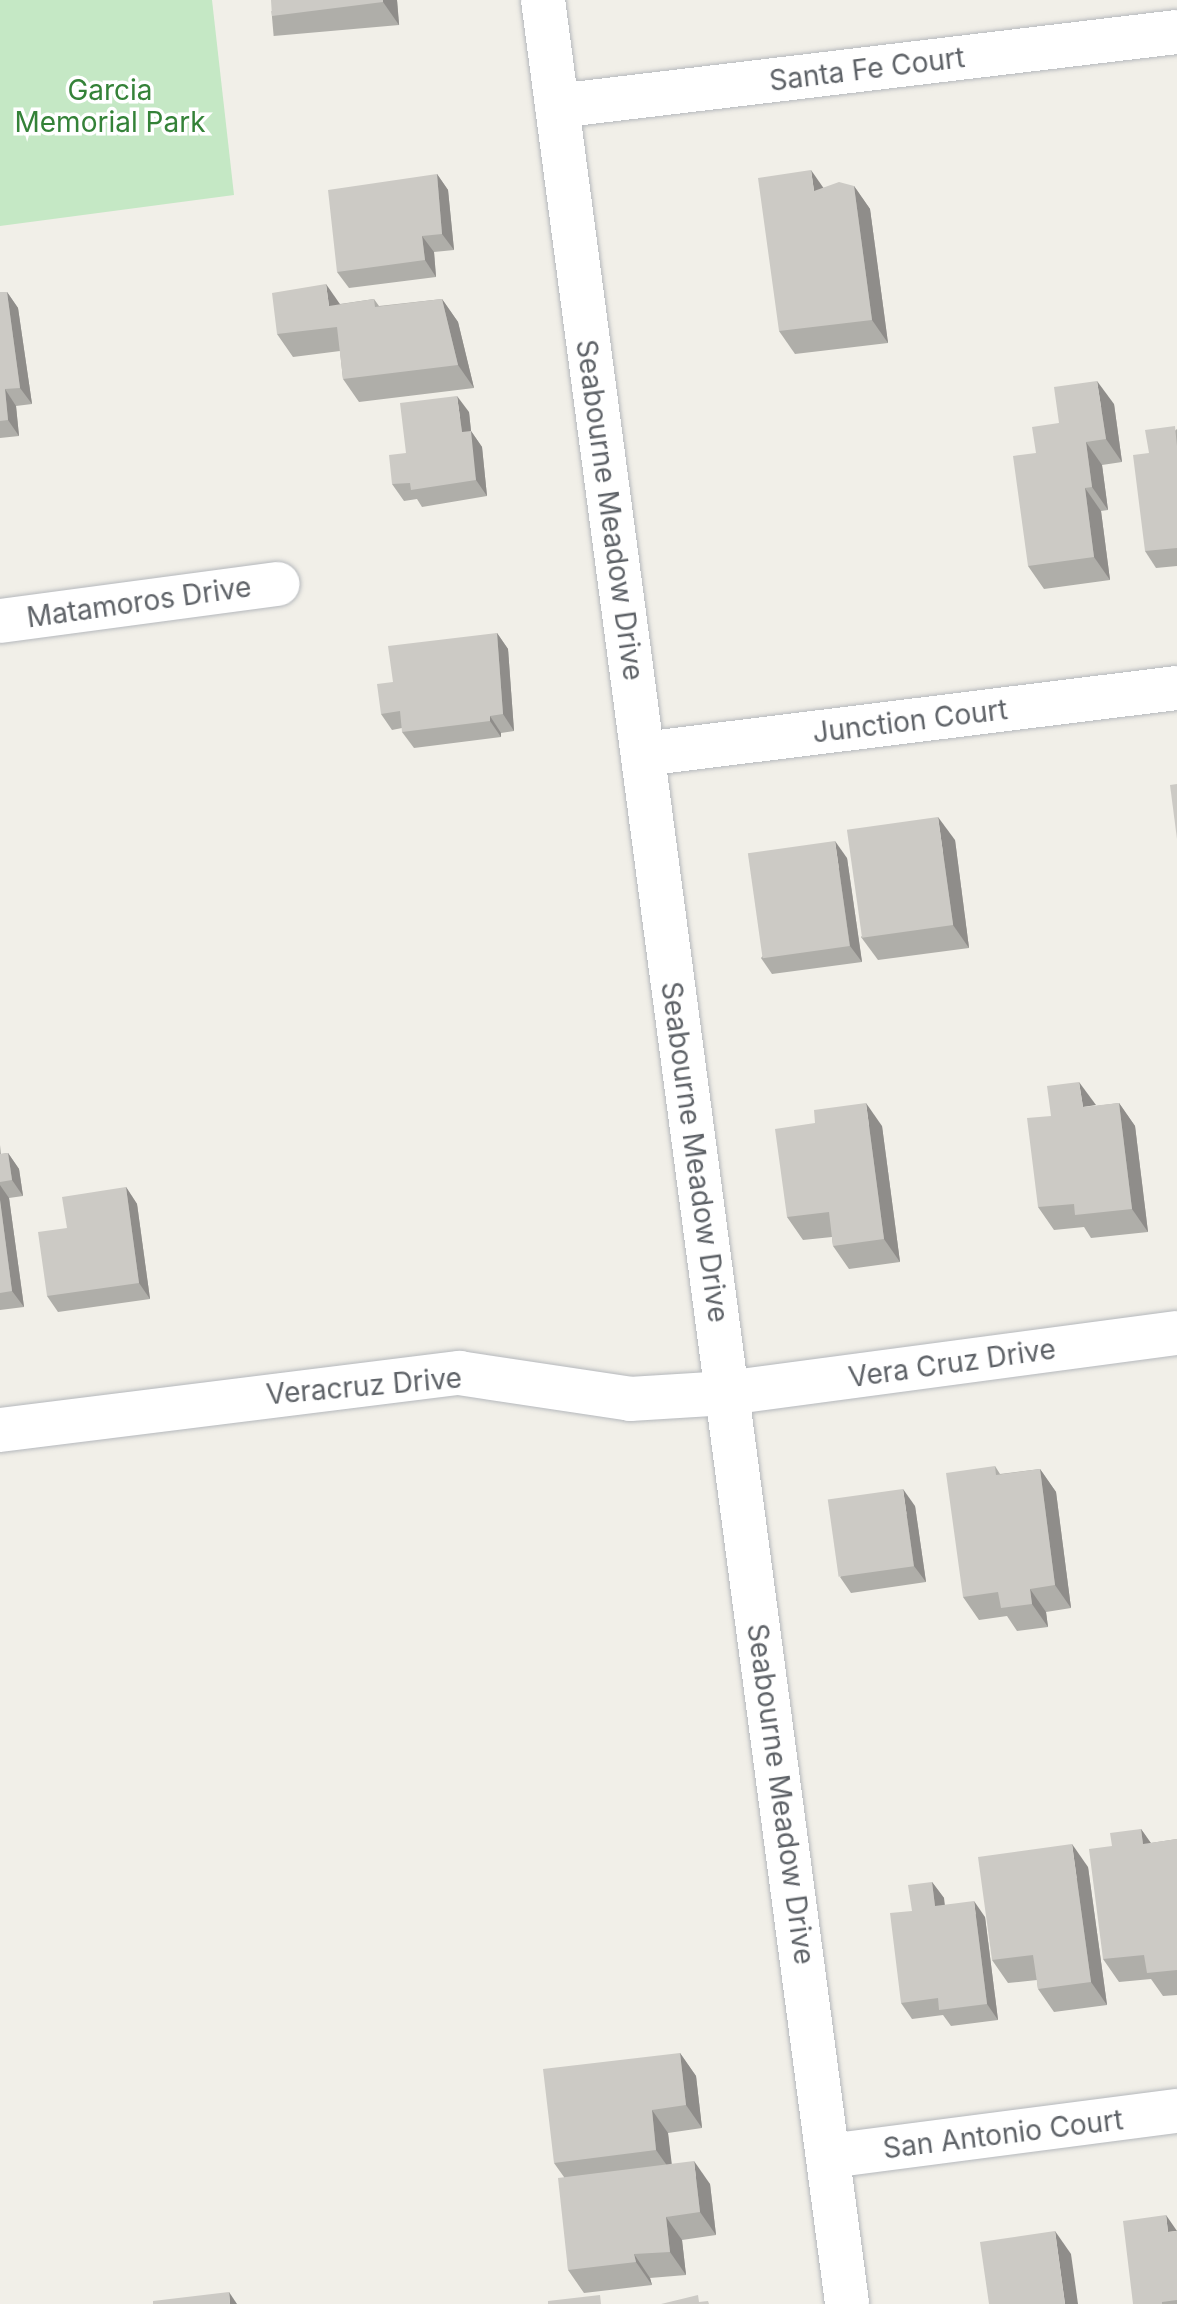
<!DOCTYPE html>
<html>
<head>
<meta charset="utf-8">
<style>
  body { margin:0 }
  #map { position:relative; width:1177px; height:2304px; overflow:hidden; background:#f1efe8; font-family:Inter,sans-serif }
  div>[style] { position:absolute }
  .green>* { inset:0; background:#c5e8c5 }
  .roads { filter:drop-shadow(0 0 2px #b5b8bc) drop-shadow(0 0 2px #b5b8bc) }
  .minor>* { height:44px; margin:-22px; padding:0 22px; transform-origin:22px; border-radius:22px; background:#fff }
  .wall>* { inset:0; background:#afaea9; transform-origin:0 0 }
  .shaded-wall>* { inset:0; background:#8f8d8a }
  .building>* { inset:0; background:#cccac5; transform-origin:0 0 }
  span { translate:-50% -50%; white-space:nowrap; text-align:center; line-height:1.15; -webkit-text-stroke:7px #fff; paint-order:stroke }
  .street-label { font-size:28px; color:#5f6368 }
  .park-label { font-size:28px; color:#348238 }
</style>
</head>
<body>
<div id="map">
  <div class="green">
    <div style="clip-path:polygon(0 0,212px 0,234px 195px,0 226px)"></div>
  </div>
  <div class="roads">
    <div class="minor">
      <div style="left:543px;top:0;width:2324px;rotate:82.48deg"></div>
      <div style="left:557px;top:106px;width:624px;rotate:-6.81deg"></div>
      <div style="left:0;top:621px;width:280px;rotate:-7.6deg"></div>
      <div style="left:643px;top:754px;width:538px;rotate:-7.05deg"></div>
      <div style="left:0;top:1430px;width:463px;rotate:-7.1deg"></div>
      <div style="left:459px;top:1373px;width:173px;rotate:8.6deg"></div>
      <div style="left:630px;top:1399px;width:97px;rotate:-3.5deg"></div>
      <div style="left:727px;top:1393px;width:454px;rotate:-7.6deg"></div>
      <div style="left:829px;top:2156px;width:351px;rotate:-7.4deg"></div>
    </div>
  </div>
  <div class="wall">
    <div style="left:397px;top:0;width:25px;height:126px;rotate:85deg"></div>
    <div style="clip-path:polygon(437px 174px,448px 190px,454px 250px,434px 252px,436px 277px,349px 288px,337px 272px)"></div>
    <div style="clip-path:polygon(854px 186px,870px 209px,888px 343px,795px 354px,779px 331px,823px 188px)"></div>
    <div style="clip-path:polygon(0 292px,7px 292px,18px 308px,32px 404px,16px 406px,19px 436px,0 438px)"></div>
    <div style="clip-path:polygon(374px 299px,379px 306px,442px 299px,458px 322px,474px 388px,359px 402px,343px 379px,340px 351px,293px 357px,277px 334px,340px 304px)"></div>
    <div style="clip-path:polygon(1114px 404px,1122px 462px,1102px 465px,1108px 510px,1101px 511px,1110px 580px,1044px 589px,1028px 566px,1036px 453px,1059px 423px)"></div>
    <div style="clip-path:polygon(469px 412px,471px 431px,482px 447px,487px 496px,422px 507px,417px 499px,404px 501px,392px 484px,406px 453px)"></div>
    <div style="clip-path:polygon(1177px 429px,1177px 566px,1156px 568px,1145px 551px,1149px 453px)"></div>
    <div style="clip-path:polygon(497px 633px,508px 649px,514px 731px,501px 733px,501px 737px,414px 748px,402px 732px,402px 728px,392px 730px,381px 714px,393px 682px)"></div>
    <div style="clip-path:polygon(955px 840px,969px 948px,878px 960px,861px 937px)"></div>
    <div style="clip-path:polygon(847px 858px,862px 962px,772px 974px,761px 958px)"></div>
    <div style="clip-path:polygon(1119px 1103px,1135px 1126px,1148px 1232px,1091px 1238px,1084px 1227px,1054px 1230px,1038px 1207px,1051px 1116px,1096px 1106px)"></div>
    <div style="clip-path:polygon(815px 1123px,882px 1126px,900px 1262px,849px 1269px,833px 1246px,832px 1237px,803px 1240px,787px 1217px)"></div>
    <div style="clip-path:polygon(0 1145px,1px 1154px,8px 1153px,19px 1169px,23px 1196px,9px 1198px,24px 1307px,0 1310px)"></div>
    <div style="clip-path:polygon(126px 1187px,137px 1204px,150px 1299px,58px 1312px,47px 1296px,67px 1228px)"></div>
    <div style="clip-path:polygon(995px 1466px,1000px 1474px,1040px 1469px,1056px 1492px,1071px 1608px,1046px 1612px,1048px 1627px,1017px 1631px,1007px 1616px,979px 1620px,963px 1597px)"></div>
    <div style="clip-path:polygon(915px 1506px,926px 1582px,851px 1593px,840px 1577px)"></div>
    <div style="clip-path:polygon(1141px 1829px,1151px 1843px,1177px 1839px,1177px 1995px,1163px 1996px,1151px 1979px,1119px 1982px,1103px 1959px,1112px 1846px)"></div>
    <div style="clip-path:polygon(1088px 1867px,1107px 2005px,1054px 2012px,1038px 1989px,1037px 1980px,1008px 1983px,992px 1960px)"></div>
    <div style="clip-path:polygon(932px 1882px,944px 1898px,944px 1905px,985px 1917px,998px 2020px,951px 2026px,943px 2015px,912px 2019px,901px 2003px,912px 1911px)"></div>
    <div style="clip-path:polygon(680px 2053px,696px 2076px,702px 2128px,668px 2133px,671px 2164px,710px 2184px,716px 2235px,682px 2240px,686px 2275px,650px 2278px,652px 2285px,584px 2293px,568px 2270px,564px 2177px,554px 2163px)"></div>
    <div style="clip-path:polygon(1177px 2231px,1177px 2304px,1133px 2304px)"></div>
  </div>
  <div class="shaded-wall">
    <div style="clip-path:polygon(383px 0,397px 0,399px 25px,383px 2px)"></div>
    <div style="clip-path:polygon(811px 170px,827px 193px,814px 191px)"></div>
    <div style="clip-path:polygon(437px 174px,448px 190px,454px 250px,442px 234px)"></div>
    <div style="clip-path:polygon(854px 186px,870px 209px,888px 343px,872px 320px)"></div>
    <div style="clip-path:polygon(422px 236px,434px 252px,436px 277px,425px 260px)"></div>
    <div style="clip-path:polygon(326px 284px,342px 307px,329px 306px)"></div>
    <div style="clip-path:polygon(7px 292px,18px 308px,32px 404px,20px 388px)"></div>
    <div style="clip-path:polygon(442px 299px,458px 322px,474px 388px,458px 365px)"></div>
    <div style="clip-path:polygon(1097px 381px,1114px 404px,1122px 462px,1106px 439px)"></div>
    <div style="clip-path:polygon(5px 389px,16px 406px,19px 436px,8px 420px)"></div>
    <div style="clip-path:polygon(457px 396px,469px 412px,471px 431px,482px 447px,487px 496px,476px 480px,462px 432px)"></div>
    <div style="clip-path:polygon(1086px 442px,1102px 465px,1108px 510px,1092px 487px)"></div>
    <div style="clip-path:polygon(1085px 488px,1101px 511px,1110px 580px,1094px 557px)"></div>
    <div style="clip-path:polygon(497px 633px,508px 649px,514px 731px,503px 714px)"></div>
    <div style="clip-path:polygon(490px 716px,501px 733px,501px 737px,490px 721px)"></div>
    <div style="clip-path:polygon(938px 817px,955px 840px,969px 948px,953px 925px)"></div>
    <div style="clip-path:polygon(835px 841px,847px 858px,862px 962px,850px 946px)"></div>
    <div style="clip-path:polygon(1079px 1082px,1096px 1105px,1083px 1107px)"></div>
    <div style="clip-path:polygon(866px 1103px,882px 1126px,900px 1262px,884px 1239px)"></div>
    <div style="clip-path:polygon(1119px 1103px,1135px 1126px,1148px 1232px,1132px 1209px)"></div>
    <div style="clip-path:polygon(8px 1153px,19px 1169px,23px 1196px,12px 1180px)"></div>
    <div style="clip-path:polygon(0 1185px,9px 1198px,24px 1307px,12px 1291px,0 1200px)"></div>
    <div style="clip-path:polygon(126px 1187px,137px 1204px,150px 1299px,139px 1283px)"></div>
    <div style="clip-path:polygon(1040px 1469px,1056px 1492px,1071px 1608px,1055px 1585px)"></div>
    <div style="clip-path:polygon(903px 1489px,915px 1506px,926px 1582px,914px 1566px)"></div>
    <div style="clip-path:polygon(1030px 1589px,1046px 1612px,1048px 1627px,1032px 1604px)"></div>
    <div style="clip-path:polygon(1141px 1829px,1157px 1852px,1143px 1844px)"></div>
    <div style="clip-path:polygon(1072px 1844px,1088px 1867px,1107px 2005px,1091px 1982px)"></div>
    <div style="clip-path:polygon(932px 1882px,944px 1898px,947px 1922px,935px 1906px)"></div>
    <div style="clip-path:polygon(974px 1901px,985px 1917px,998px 2020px,987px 2004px)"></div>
    <div style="clip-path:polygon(680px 2053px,696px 2076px,702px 2128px,686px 2105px)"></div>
    <div style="clip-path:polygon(652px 2110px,668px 2133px,673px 2174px,656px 2150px)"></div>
    <div style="clip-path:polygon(694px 2161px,710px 2184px,716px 2235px,700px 2212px)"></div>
    <div style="clip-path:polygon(1166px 2215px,1177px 2231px,1168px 2232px)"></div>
    <div style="clip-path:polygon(666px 2217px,682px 2240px,686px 2275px,670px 2252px)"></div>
    <div style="clip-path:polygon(1055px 2231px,1071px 2254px,1078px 2304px,1065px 2304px)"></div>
    <div style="clip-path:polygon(634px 2254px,650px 2278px,652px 2285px,636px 2262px)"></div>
    <div style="clip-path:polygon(229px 2292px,237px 2304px,230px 2304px)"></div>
  </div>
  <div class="building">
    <div style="clip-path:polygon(271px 0,383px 0,383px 2px,272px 16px)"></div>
    <div style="clip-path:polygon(811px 170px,814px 191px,839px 182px,854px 186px,872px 320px,779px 331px,758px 178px)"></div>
    <div style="clip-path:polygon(437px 174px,442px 234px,422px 236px,425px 260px,337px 272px,328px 190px)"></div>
    <div style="clip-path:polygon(326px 284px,329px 306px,374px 299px,375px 307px,442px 299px,458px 365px,343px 379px,337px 327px,277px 334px,272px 293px)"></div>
    <div style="clip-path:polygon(0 292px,7px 292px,20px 388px,5px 389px,8px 420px,0 421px)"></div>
    <div style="clip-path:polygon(1097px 381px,1106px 439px,1086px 442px,1092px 487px,1085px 488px,1094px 557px,1028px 566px,1013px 456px,1036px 453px,1032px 427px,1059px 423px,1054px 387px)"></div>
    <div style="clip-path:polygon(457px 396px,462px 432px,471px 431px,476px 480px,411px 490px,410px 483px,392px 484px,389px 455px,406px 453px,400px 403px)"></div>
    <div style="clip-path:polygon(1175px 426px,1177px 446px,1177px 548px,1145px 551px,1133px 455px,1149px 453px,1145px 430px)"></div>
    <div style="clip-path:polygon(497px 633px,503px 714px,490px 716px,490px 721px,402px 732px,400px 711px,381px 714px,377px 684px,393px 682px,388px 646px)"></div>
    <div style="clip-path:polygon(1177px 784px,1177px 839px,1170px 785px)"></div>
    <div style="left:938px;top:817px;width:109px;height:92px;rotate:82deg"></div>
    <div style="left:835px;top:841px;width:106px;height:88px;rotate:82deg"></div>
    <div style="clip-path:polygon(1079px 1082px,1083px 1107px,1119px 1103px,1132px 1209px,1075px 1215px,1074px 1204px,1038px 1207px,1027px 1118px,1051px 1116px,1047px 1086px)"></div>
    <div style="clip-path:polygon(866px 1103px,884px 1239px,833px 1246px,829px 1212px,787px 1217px,775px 1129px,815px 1123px,814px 1110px)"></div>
    <div style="clip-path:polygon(8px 1153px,12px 1180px,0 1182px,0 1154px)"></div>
    <div style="clip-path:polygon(126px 1187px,139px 1283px,47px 1296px,38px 1232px,67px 1228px,62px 1197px)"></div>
    <div style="clip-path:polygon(0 1200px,12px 1291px,0 1293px)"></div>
    <div style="clip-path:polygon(995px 1466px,996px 1475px,1040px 1469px,1055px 1585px,1030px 1589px,1032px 1604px,1001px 1608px,998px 1592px,963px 1597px,946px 1473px)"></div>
    <div style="left:903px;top:1489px;width:78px;height:76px;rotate:82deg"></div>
    <div style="clip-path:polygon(1141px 1829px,1143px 1844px,1177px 1839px,1177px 1970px,1147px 1973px,1144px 1955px,1103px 1959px,1089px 1849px,1112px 1846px,1110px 1833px)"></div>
    <div style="clip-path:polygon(1072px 1844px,1091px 1982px,1038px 1989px,1033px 1955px,992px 1960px,978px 1857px)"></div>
    <div style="clip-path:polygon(932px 1882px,935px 1906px,974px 1901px,987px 2004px,939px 2010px,938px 1998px,901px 2003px,890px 1913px,912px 1911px,908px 1885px)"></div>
    <div style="clip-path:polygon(680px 2053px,686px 2105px,652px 2110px,656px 2150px,554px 2163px,543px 2069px)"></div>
    <div style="clip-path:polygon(694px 2161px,700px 2212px,666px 2217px,670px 2252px,634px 2254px,636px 2262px,568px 2270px,558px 2178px)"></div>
    <div style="clip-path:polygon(1166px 2215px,1168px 2232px,1177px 2231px,1177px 2300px,1162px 2302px,1162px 2304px,1133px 2304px,1123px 2221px)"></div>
    <div style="clip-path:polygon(1055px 2231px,1065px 2304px,989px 2304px,980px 2242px)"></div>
    <div style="clip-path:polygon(229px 2292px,230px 2304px,153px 2304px,153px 2301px)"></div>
    <div style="clip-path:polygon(600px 2295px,601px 2304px,548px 2304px,548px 2301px)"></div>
    <div style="clip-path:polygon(698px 2295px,699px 2302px,708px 2301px,709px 2304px,661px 2304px)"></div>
  </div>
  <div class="street-label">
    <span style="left:867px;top:69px;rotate:-7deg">Santa Fe Court</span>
    <span style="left:610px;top:510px;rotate:82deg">Seabourne Meadow Drive</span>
    <span style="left:139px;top:602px;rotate:-8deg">Matamoros Drive</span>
    <span style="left:910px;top:721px;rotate:-7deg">Junction Court</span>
    <span style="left:695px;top:1152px;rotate:82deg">Seabourne Meadow Drive</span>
    <span style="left:952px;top:1363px;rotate:-8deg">Vera Cruz Drive</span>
    <span style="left:364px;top:1386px;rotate:-5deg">Veracruz Drive</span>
    <span style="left:781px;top:1794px;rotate:82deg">Seabourne Meadow Drive</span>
    <span style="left:1003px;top:2134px;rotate:-7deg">San Antonio Court</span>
  </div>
  <div class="park-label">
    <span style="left:110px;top:106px">Garcia<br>Memorial Park</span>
  </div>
</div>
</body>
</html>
